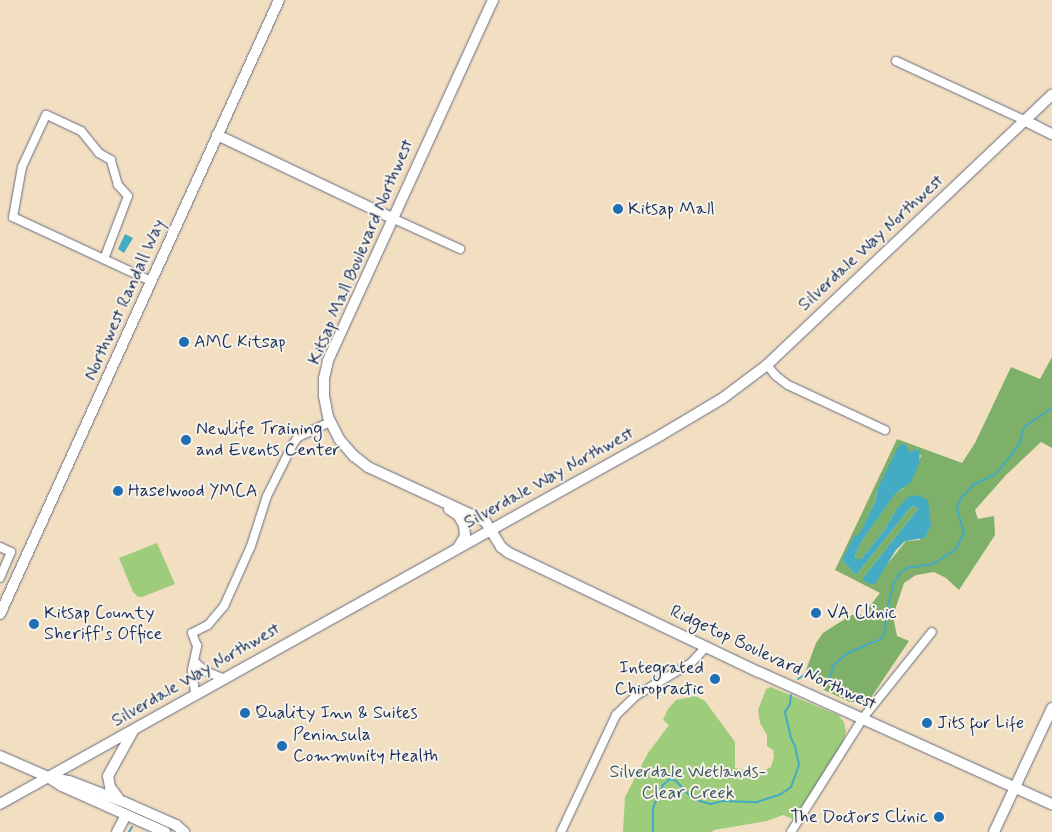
<!DOCTYPE html>
<html>
<head>
<meta charset="utf-8">
<style>
  body { margin:0 }
  #map { position:relative; width:1052px; height:832px; overflow:hidden; background:#f2dec1; font-family:Mynerve,sans-serif }
  div>[style] { position:absolute }
  .green>* { inset:0; background:#9dcc7a }
  .forest>* { inset:0; background:#7eb06a }
  .water>* { inset:0; background:#44abc4 }
  .stream>* { height:2px; margin:-1px; padding:0 1px; transform-origin:1px; border-radius:1px; background:#44abc4 }
  .roads { filter:drop-shadow(0 0 1px #666c81) drop-shadow(0 0 1px #666c81) }
  .street>* { height:8px; margin:-4px; padding:0 4px; transform-origin:4px; border-radius:4px; background:#fff }
  .secondary>* { height:10px; margin:-5px; padding:0 5px; transform-origin:5px; border-radius:5px; background:#fff }
  .dots>* { width:14px; height:14px; translate:-50% -50%; box-sizing:border-box; border:2px solid #f7f3e8; border-radius:50% }
  span { translate:-50% -50%; white-space:nowrap; text-align:center; line-height:1.15; -webkit-text-stroke:4px #f7f3e8; paint-order:stroke }
  .poi-label { font-size:18px; color:#1b2f5e }
  .left { translate:0 -50%; text-align:left }
  .right { translate:-100% -50%; text-align:right }
  .street-label { font-size:18px; color:#1b2f5e }
  .park-label { font-size:18px; color:#3c5665 }
</style>
</head>
<body>
<div id="map">
  <div class="green">
    <div style="clip-path:polygon(157px 543px,175px 584px,142px 597px,138px 597px,133px 592px,119px 558px)"></div>
    <div style="clip-path:polygon(771px 687px,838px 715px,844px 722px,846px 732px,837px 759px,798px 821px,783px 815px,767px 821px,714px 830px,712px 832px,623px 832px,625px 797px,648px 753px,669px 725px,663px 720px,668px 709px,676px 700px,695px 696px,705px 701px,735px 742px,735px 768px,760px 773px,771px 767px,774px 757px,773px 750px,767px 746px,767px 735px,760px 723px,758px 710px,766px 689px)"></div>
  </div>
  <div class="forest">
    <div style="clip-path:polygon(evenodd,1052px 357px,1052px 448px,1041px 442px,1006px 475px,975px 510px,978px 519px,994px 516px,995px 535px,959px 590px,946px 578px,934px 572px,916px 575px,904px 583px,893px 616px,897px 636px,909px 641px,868px 702px,850px 702px,824px 690px,806px 670px,816px 643px,823px 633px,837px 624px,852px 615px,863px 615px,880px 593px,835px 570px,897px 439px,962px 463px,975px 443px,1011px 367px,1040px 379px,1052px 357px,917px 449px,921px 456px,903px 489px,895px 493px,863px 539px,855px 555px,856px 559px,861px 559px,883px 532px,896px 510px,928px 501px,920px 540px,906px 541px,889px 562px,862px 579px,918px 509px,914px 506px,910px 508px,856px 575px,842px 560px,860px 534px,876px 500px,877px 490px,908px 452px,910px 453px,917px 449px)"></div>
  </div>
  <div class="water">
    <div style="clip-path:polygon(125px 234px,133px 238px,124px 253px,118px 249px)"></div>
    <div style="clip-path:polygon(905px 444px,910px 453px,916px 449px,920px 451px,919px 464px,911px 482px,895px 494px,863px 539px,855px 555px,856px 559px,861px 559px,883px 532px,896px 510px,908px 497px,918px 495px,928px 500px,931px 525px,925px 538px,905px 541px,896px 550px,875px 584px,867px 583px,862px 579px,918px 509px,914px 506px,910px 508px,856px 575px,842px 560px,853px 538px,860px 533px,876px 500px,877px 490px,897px 449px,900px 445px)"></div>
  </div>
  <div class="stream">
    <div style="left:798px;top:679px;width:13px;rotate:-32deg"></div>
    <div style="left:809px;top:672px;width:18px;rotate:38deg"></div>
    <div style="left:823px;top:683px;width:4px;rotate:-14deg"></div>
    <div style="left:827px;top:682px;width:4px;rotate:-45deg"></div>
    <div style="left:830px;top:679px;width:13px;rotate:-77deg"></div>
    <div style="left:833px;top:666px;width:20px;rotate:-41deg"></div>
    <div style="left:848px;top:653px;width:36px;rotate:-23deg"></div>
    <div style="left:881px;top:639px;width:7px;rotate:-56deg"></div>
    <div style="left:885px;top:633px;width:19px;rotate:-87deg"></div>
    <div style="left:886px;top:614px;width:33px;rotate:-76deg"></div>
    <div style="left:894px;top:582px;width:11px;rotate:-56deg"></div>
    <div style="left:900px;top:573px;width:9px;rotate:-36deg"></div>
    <div style="left:907px;top:568px;width:26px;rotate:-9deg"></div>
    <div style="left:933px;top:564px;width:27px;rotate:-33deg"></div>
    <div style="left:956px;top:549px;width:18px;rotate:-63deg"></div>
    <div style="left:964px;top:533px;width:26px;rotate:-106deg"></div>
    <div style="left:957px;top:508px;width:12px;rotate:-66deg"></div>
    <div style="left:962px;top:497px;width:16px;rotate:-47deg"></div>
    <div style="left:973px;top:485px;width:25px;rotate:-26deg"></div>
    <div style="left:996px;top:474px;width:37px;rotate:-52deg"></div>
    <div style="left:1019px;top:445px;width:19px;rotate:-74deg"></div>
    <div style="left:1024px;top:427px;width:34px;rotate:-34deg"></div>
    <div style="left:129px;top:832px;width:6px;rotate:-59deg"></div>
    <div style="left:653px;top:832px;width:24px;rotate:-90deg"></div>
    <div style="left:653px;top:808px;width:25px;rotate:-67deg"></div>
    <div style="left:663px;top:785px;width:9px;rotate:-41deg"></div>
    <div style="left:670px;top:779px;width:6px;rotate:18deg"></div>
    <div style="left:676px;top:781px;width:25px;rotate:47deg"></div>
    <div style="left:693px;top:799px;width:19px;rotate:16deg"></div>
    <div style="left:711px;top:804px;width:12px;rotate:-14deg"></div>
    <div style="left:723px;top:801px;width:34px;rotate:2deg"></div>
    <div style="left:757px;top:802px;width:25px;rotate:-18deg"></div>
    <div style="left:781px;top:794px;width:12px;rotate:-35deg"></div>
    <div style="left:791px;top:787px;width:23px;rotate:-70deg"></div>
    <div style="left:799px;top:765px;width:19px;rotate:-102deg"></div>
    <div style="left:795px;top:746px;width:9px;rotate:-117deg"></div>
    <div style="left:791px;top:738px;width:27px;rotate:-103deg"></div>
    <div style="left:785px;top:712px;width:9px;rotate:-58deg"></div>
    <div style="left:790px;top:704px;width:9px;rotate:-84deg"></div>
  </div>
  <div class="roads">
    <div class="street">
      <div style="left:896px;top:61px;width:143px;rotate:24.8deg"></div>
      <div style="left:392px;top:218px;width:75px;rotate:24.5deg"></div>
      <div style="left:104px;top:259px;width:67px;rotate:-69.1deg"></div>
      <div style="left:128px;top:196px;width:15px;rotate:-132deg"></div>
      <div style="left:118px;top:185px;width:26px;rotate:-106deg"></div>
      <div style="left:111px;top:160px;width:14px;rotate:-150deg"></div>
      <div style="left:99px;top:153px;width:28px;rotate:-129deg"></div>
      <div style="left:81px;top:131px;width:38px;rotate:-155deg"></div>
      <div style="left:46px;top:115px;width:57px;rotate:114.8deg"></div>
      <div style="left:22px;top:167px;width:51px;rotate:100.2deg"></div>
      <div style="left:13px;top:217px;width:152px;rotate:24.9deg"></div>
      <div style="left:767px;top:365px;width:13px;rotate:51deg"></div>
      <div style="left:775px;top:375px;width:16px;rotate:38deg"></div>
      <div style="left:788px;top:385px;width:107px;rotate:24.9deg"></div>
      <div style="left:0;top:547px;width:12px;rotate:24deg"></div>
      <div style="left:11px;top:552px;width:28px;rotate:113deg"></div>
      <div style="left:195px;top:662px;width:13px;rotate:42deg"></div>
      <div style="left:205px;top:671px;width:18px;rotate:22deg"></div>
      <div style="left:195px;top:693px;width:23px;rotate:-97deg"></div>
      <div style="left:192px;top:670px;width:25px;rotate:-78deg"></div>
      <div style="left:197px;top:646px;width:14px;rotate:-111deg"></div>
      <div style="left:192px;top:633px;width:18px;rotate:-27deg"></div>
      <div style="left:208px;top:625px;width:25px;rotate:-50deg"></div>
      <div style="left:224px;top:606px;width:66px;rotate:-65.8deg"></div>
      <div style="left:251px;top:546px;width:52px;rotate:-72.3deg"></div>
      <div style="left:267px;top:496px;width:58px;rotate:-63.4deg"></div>
      <div style="left:293px;top:444px;width:9px;rotate:-54deg"></div>
      <div style="left:298px;top:437px;width:35px;rotate:-25deg"></div>
      <div style="left:561px;top:832px;width:129px;rotate:-64.8deg"></div>
      <div style="left:616px;top:715px;width:29px;rotate:-44deg"></div>
      <div style="left:637px;top:695px;width:63px;rotate:-30.7deg"></div>
      <div style="left:691px;top:663px;width:22px;rotate:-47deg"></div>
      <div style="left:791px;top:832px;width:135px;rotate:-57.7deg"></div>
      <div style="left:863px;top:718px;width:110px;rotate:-51.3deg"></div>
    </div>
    <div class="secondary">
      <div style="left:493px;top:0;width:397px;rotate:114.6deg"></div>
      <div style="left:328px;top:361px;width:17px;rotate:103deg"></div>
      <div style="left:324px;top:378px;width:18px;rotate:90deg"></div>
      <div style="left:324px;top:396px;width:21px;rotate:79deg"></div>
      <div style="left:328px;top:417px;width:25px;rotate:63deg"></div>
      <div style="left:339px;top:439px;width:23px;rotate:49deg"></div>
      <div style="left:354px;top:456px;width:18px;rotate:38deg"></div>
      <div style="left:368px;top:467px;width:129px;rotate:24.8deg"></div>
      <div style="left:485px;top:521px;width:31px;rotate:58deg"></div>
      <div style="left:501px;top:547px;width:10px;rotate:37deg"></div>
      <div style="left:509px;top:553px;width:277px;rotate:25.5deg"></div>
      <div style="left:759px;top:672px;width:321px;rotate:24.3deg"></div>
      <div style="left:1026px;top:121px;width:29px;rotate:27deg"></div>
      <div style="left:217px;top:135px;width:194px;rotate:25.4deg"></div>
      <div style="left:449px;top:509px;width:11px;rotate:34deg"></div>
      <div style="left:458px;top:515px;width:12px;rotate:59deg"></div>
      <div style="left:464px;top:525px;width:11px;rotate:85deg"></div>
      <div style="left:465px;top:536px;width:12px;rotate:121deg"></div>
      <div style="left:0;top:614px;width:674px;rotate:-65.56deg"></div>
      <div style="left:0;top:756px;width:52px;rotate:23.6deg"></div>
      <div style="left:48px;top:777px;width:17px;rotate:33deg"></div>
      <div style="left:62px;top:786px;width:113px;rotate:24.1deg"></div>
      <div style="left:51px;top:777px;width:18px;rotate:13deg"></div>
      <div style="left:69px;top:781px;width:59px;rotate:20.9deg"></div>
      <div style="left:124px;top:802px;width:57px;rotate:23.9deg"></div>
      <div style="left:176px;top:825px;width:11px;rotate:41deg"></div>
      <div style="left:119px;top:799px;width:15px;rotate:-127deg"></div>
      <div style="left:110px;top:787px;width:11px;rotate:-100deg"></div>
      <div style="left:108px;top:776px;width:51px;rotate:-60.9deg"></div>
      <div style="left:0;top:804px;width:757px;rotate:-29.17deg"></div>
      <div style="left:661px;top:435px;width:72px;rotate:-30.8deg"></div>
      <div style="left:723px;top:398px;width:55px;rotate:-36.9deg"></div>
      <div style="left:767px;top:365px;width:393px;rotate:-43.5deg"></div>
      <div style="left:117px;top:832px;width:19px;rotate:-62deg"></div>
      <div style="left:994px;top:832px;width:137px;rotate:-64.9deg"></div>
    </div>
  </div>
  <div class="dots">
    <div style="left:618px;top:209px;background:#1f6fb2"></div>
    <div style="left:184px;top:342px;background:#1f6fb2"></div>
    <div style="left:186px;top:440px;background:#1f6fb2"></div>
    <div style="left:118px;top:491px;background:#1f6fb2"></div>
    <div style="left:816px;top:613px;background:#1f6fb2"></div>
    <div style="left:34px;top:624px;background:#1f6fb2"></div>
    <div style="left:715px;top:679px;background:#1f6fb2"></div>
    <div style="left:245px;top:713px;background:#1f6fb2"></div>
    <div style="left:927px;top:723px;background:#1f6fb2"></div>
    <div style="left:282px;top:746px;background:#1f6fb2"></div>
    <div style="left:939px;top:817px;background:#1f6fb2"></div>
  </div>
  <div class="poi-label">
    <span class="left" style="left:628px;top:209px">Kitsap Mall</span>
    <span class="left" style="left:194px;top:342px">AMC Kitsap</span>
    <span class="left" style="left:196px;top:440px">Newlife Training<br>and Events Center</span>
    <span class="left" style="left:128px;top:491px">Haselwood YMCA</span>
    <span class="left" style="left:827px;top:613px">VA Clinic</span>
    <span class="left" style="left:44px;top:624px">Kitsap County<br>Sheriff's Office</span>
    <span class="right" style="left:704px;top:679px">Integrated<br>Chiropractic</span>
    <span class="left" style="left:255px;top:713px">Quality Inn &amp; Suites</span>
    <span class="left" style="left:937px;top:723px">Jits for Life</span>
    <span class="left" style="left:293px;top:746px">Peninsula<br>Community Health</span>
    <span class="right" style="left:928px;top:817px">The Doctors Clinic</span>
  </div>
  <div class="street-label">
    <span style="left:871px;top:243px;rotate:-43deg">Silverdale Way Northwest</span>
    <span style="left:361px;top:252px;rotate:-67deg">Kitsap Mall Boulevard Northwest</span>
    <span style="left:125px;top:300px;rotate:-66deg">Northwest Randall Way</span>
    <span style="left:549px;top:478px;rotate:-29deg">Silverdale Way Northwest</span>
    <span style="left:773px;top:658px;rotate:25deg">Ridgetop Boulevard Northwest</span>
    <span style="left:196px;top:675px;rotate:-30deg">Silverdale Way Northwest</span>
  </div>
  <div class="park-label">
    <span style="left:688px;top:783px">Silverdale Wetlands-<br>Clear Creek</span>
  </div>
</div>
</body>
</html>
